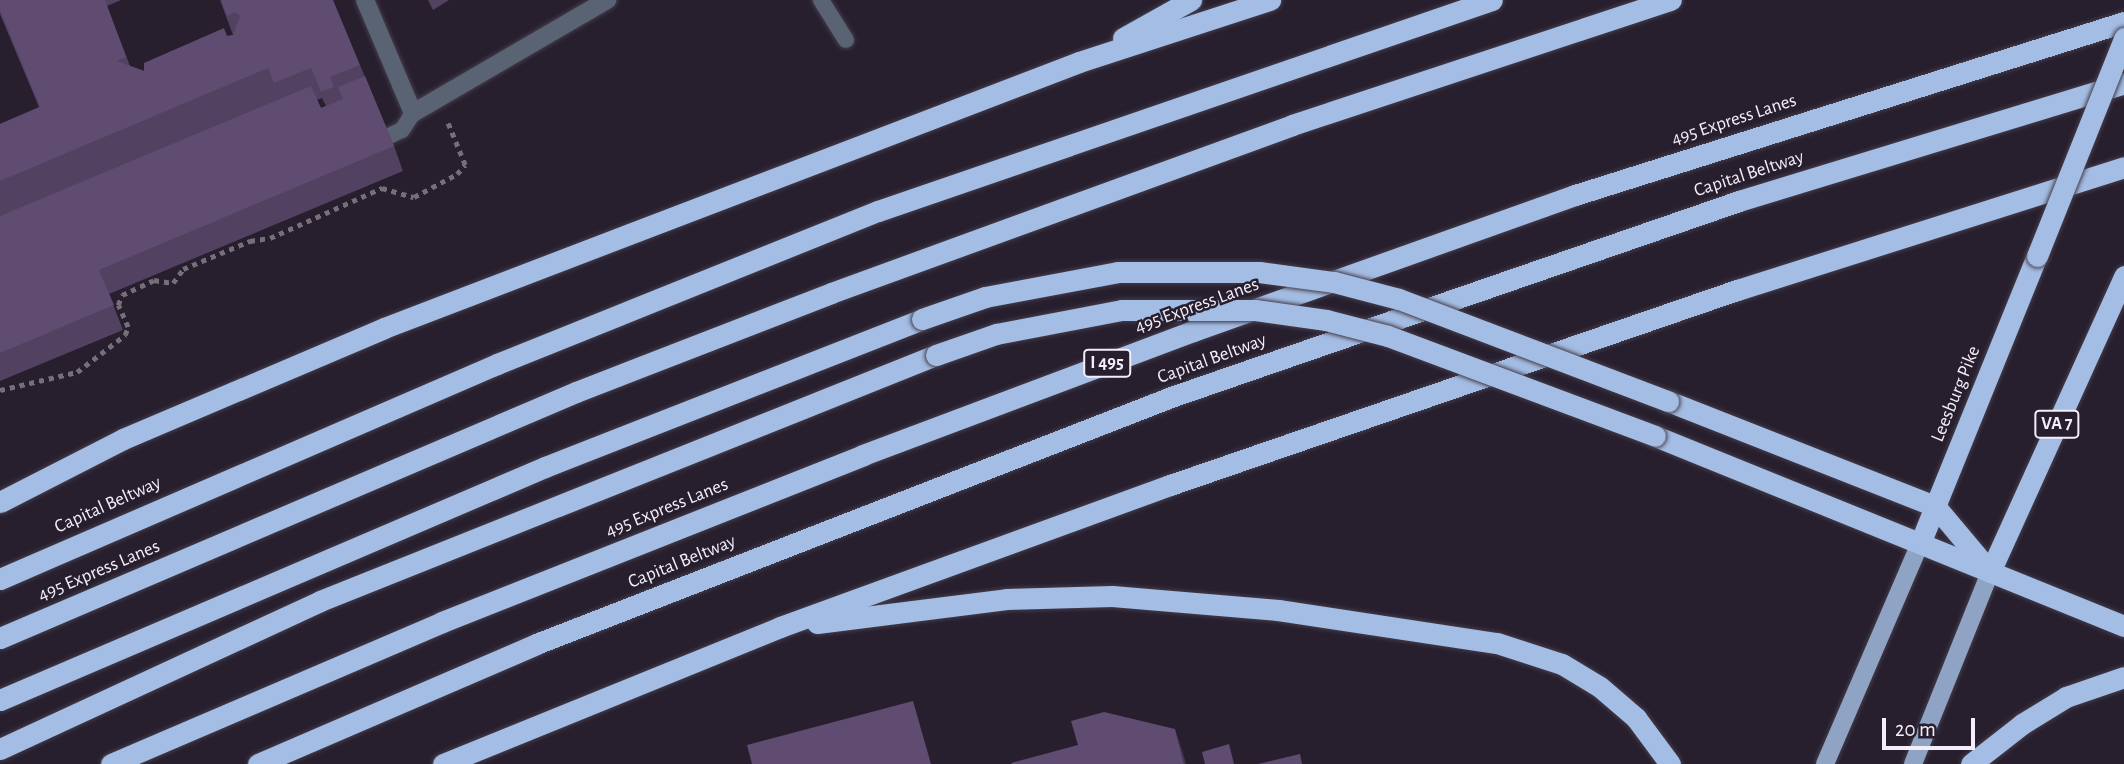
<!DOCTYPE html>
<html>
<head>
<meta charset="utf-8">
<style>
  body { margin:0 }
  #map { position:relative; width:2124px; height:764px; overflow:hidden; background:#271f2e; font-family:"Alegreya Sans",sans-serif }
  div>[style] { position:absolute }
  .path>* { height:4.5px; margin-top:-2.25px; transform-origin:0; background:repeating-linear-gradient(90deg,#756e7b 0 5px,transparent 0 10px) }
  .roads { filter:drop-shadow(0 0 2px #443c4a) drop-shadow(0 0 2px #443c4a) }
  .lane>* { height:16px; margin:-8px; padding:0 8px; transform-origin:8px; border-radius:8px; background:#596373 }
  .street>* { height:18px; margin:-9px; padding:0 9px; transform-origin:9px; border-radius:9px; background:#596373 }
  .primary>* { height:18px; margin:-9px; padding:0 9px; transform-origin:9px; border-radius:9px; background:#8fa4c4 }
  .highway>* { height:21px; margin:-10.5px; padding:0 10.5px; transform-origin:10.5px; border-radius:10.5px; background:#a4bde4 }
  .bridges { filter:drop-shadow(0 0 2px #443c4a) drop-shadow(0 0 2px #443c4a) }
  .highway-bridge>* { height:21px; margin:-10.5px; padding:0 10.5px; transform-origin:10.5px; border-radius:10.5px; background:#a4bde4 }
  .wall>* { inset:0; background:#524160 }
  .shaded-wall>* { inset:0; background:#42354e }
  .building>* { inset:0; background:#5f4c70 }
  span { translate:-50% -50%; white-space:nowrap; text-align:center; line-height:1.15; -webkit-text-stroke:5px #271f2e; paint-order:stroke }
  .shield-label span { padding:2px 5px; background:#271f2e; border:2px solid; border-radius:5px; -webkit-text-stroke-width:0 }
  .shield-label { font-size:18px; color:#f3eef9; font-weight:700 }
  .street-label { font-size:19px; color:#f3eef9 }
  .scale { position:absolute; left:1882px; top:718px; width:93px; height:32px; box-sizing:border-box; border:4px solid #f3eef9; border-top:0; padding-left:9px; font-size:21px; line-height:24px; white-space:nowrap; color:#f3eef9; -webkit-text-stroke:5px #271f2e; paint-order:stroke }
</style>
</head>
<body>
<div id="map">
  <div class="path">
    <div style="left:0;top:390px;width:79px;rotate:-13.2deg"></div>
    <div style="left:77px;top:372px;width:61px;rotate:-37.6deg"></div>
    <div style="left:125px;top:335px;width:9px;rotate:-69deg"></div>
    <div style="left:128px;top:327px;width:24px;rotate:-114deg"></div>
    <div style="left:118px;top:305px;width:11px;rotate:-68deg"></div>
    <div style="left:122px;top:295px;width:35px;rotate:-25deg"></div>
    <div style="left:154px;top:280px;width:19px;rotate:9deg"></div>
    <div style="left:173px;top:283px;width:17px;rotate:-54deg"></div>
    <div style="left:183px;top:269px;width:73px;rotate:-22.7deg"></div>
    <div style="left:250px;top:241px;width:20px;rotate:-9deg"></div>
    <div style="left:270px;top:238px;width:123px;rotate:-24.1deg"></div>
    <div style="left:382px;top:188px;width:33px;rotate:16deg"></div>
    <div style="left:414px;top:197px;width:49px;rotate:-28.1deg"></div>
    <div style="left:457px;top:174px;width:12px;rotate:-48deg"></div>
    <div style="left:465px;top:165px;width:48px;rotate:-112.2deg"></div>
  </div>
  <div class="roads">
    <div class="lane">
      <div style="left:821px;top:0;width:47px;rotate:58deg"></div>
      <div style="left:389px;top:136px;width:14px;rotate:-25deg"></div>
      <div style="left:402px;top:130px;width:20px;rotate:-57deg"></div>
    </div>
    <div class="street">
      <div style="left:365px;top:0;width:123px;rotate:67deg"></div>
      <div style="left:413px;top:113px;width:225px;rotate:-30.2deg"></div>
    </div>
    <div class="primary">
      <div style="left:1825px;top:764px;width:243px;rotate:-66.7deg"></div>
      <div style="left:1913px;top:764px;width:207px;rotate:-68.1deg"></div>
    </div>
    <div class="highway">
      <div style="left:1123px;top:38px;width:78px;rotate:-29.2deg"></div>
      <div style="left:1668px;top:401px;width:287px;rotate:21.5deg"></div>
      <div style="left:1935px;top:506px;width:81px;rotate:50deg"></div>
      <div style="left:1655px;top:436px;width:506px;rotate:22.05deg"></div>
      <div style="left:0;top:502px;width:138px;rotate:-27.1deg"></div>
      <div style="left:123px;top:439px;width:284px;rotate:-23deg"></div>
      <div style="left:384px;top:328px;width:744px;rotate:-20.94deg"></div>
      <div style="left:1079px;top:62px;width:201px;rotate:-18deg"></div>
      <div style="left:1921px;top:541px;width:308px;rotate:-67.9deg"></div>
      <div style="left:1990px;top:572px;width:325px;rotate:-65.6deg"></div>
      <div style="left:0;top:579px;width:542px;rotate:-23.39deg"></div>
      <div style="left:497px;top:364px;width:411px;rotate:-21.9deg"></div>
      <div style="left:878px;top:211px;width:649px;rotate:-18.97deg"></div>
      <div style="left:817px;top:623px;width:191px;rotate:-7.2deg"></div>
      <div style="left:1006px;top:599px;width:106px;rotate:-1.6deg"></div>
      <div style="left:1112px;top:596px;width:167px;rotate:4.8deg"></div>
      <div style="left:1278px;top:610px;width:221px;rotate:8.6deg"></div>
      <div style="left:1497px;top:643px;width:68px;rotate:17.9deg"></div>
      <div style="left:1562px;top:664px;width:44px;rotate:31.2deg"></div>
      <div style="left:1600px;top:687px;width:48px;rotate:40.7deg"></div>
      <div style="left:1636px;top:718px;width:57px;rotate:53.5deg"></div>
      <div style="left:0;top:638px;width:626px;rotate:-23.13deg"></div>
      <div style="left:576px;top:392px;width:274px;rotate:-21.2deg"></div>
      <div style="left:831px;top:293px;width:491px;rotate:-20deg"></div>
      <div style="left:1292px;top:125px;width:399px;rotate:-18.3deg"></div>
      <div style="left:0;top:700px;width:593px;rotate:-23.15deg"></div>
      <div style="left:545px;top:467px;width:405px;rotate:-21.4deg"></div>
      <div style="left:0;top:749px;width:353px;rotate:-24.8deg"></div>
      <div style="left:320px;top:601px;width:663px;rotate:-21.77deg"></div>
      <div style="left:111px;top:764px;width:360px;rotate:-23.2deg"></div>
      <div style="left:442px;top:622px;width:453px;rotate:-21.6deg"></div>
      <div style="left:863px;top:455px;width:353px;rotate:-20.6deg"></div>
      <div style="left:1193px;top:331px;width:405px;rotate:-19.6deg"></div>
      <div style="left:1575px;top:195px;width:576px;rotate:-17.49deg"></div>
      <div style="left:258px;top:764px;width:303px;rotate:-23.3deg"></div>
      <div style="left:536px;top:644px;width:681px;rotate:-21.25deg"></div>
      <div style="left:1171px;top:397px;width:601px;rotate:-19.04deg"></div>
      <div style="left:1739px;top:201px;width:403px;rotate:-17deg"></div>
      <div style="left:443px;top:764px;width:364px;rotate:-22.1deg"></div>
      <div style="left:780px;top:627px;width:415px;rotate:-20deg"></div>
      <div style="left:1170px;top:485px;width:600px;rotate:-18.98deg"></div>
      <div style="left:1737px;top:290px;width:406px;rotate:-17.6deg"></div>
      <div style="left:1971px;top:764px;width:65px;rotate:-38.1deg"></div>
      <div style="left:2022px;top:724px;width:52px;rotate:-31.5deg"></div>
      <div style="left:2066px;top:697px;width:61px;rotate:-19deg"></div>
    </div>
  </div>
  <div class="bridges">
    <div class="highway-bridge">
      <div style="left:2037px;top:256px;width:235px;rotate:-68.2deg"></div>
      <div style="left:922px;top:319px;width:67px;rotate:-19.2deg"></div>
      <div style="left:985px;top:297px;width:135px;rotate:-10.6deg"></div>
      <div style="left:1118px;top:272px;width:141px"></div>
      <div style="left:1259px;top:272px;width:76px;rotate:7.6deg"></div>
      <div style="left:1334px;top:282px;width:67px;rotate:14.7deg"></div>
      <div style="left:1399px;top:299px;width:288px;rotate:20.8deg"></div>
      <div style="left:936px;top:355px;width:64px;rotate:-19.3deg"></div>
      <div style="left:996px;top:334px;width:128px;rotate:-10.8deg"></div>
      <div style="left:1122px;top:310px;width:133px"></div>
      <div style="left:1255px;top:310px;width:72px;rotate:8deg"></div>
      <div style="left:1326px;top:320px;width:64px;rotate:14.5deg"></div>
      <div style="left:1388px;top:336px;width:285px;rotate:20.5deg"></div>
    </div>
  </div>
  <div class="wall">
    <div style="clip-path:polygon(evenodd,0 0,121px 0,107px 6px,130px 66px,144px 71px,227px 36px,233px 35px,220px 0,360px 65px,394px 146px,403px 171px,109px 294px,123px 330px,0 381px,0 124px,39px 107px,0 14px,0 0,322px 98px,326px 106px,321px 108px,317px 100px,322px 98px)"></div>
    <div style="clip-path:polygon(428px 0,449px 0,433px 10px)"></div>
  </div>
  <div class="shaded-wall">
    <div style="clip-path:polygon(1175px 729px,1183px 753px,1186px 764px,1184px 764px)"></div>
  </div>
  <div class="building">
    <div style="clip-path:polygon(0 0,105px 0,126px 57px,117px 61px,144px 71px,144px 63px,224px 28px,227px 36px,233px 35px,240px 16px,235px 12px,227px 16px,221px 0,333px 0,360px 65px,330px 77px,334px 87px,321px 92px,311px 68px,274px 83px,268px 68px,0 181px,0 124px,40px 107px,0 10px)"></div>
    <div style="clip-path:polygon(365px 76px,394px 146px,99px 270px,114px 305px,0 353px,0 216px,311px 86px,321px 108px,343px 99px,338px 87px)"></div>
    <div style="clip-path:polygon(913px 701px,931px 764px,752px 764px,747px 745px)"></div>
    <div style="clip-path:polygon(1104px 712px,1175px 729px,1184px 764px,1012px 764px,1011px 763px,1078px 745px,1071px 721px)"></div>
    <div style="clip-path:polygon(1229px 744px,1234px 764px,1205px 764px,1202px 752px)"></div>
    <div style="clip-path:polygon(1300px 754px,1302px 764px,1258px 764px)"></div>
  </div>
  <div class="shield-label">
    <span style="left:1107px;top:363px">I 495</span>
    <span style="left:2057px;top:424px">VA 7</span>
  </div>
  <div class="street-label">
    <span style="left:1734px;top:120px;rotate:-18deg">495 Express Lanes</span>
    <span style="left:1749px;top:174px;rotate:-18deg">Capital Beltway</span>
    <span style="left:1197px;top:306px;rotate:-20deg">495 Express Lanes</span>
    <span style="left:1212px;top:359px;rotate:-20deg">Capital Beltway</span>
    <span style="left:1956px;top:394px;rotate:-68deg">Leesburg Pike</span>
    <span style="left:108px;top:505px;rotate:-24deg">Capital Beltway</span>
    <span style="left:667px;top:508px;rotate:-22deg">495 Express Lanes</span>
    <span style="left:682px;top:562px;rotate:-22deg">Capital Beltway</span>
    <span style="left:99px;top:571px;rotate:-23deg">495 Express Lanes</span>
  </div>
  <div class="scale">20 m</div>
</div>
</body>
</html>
